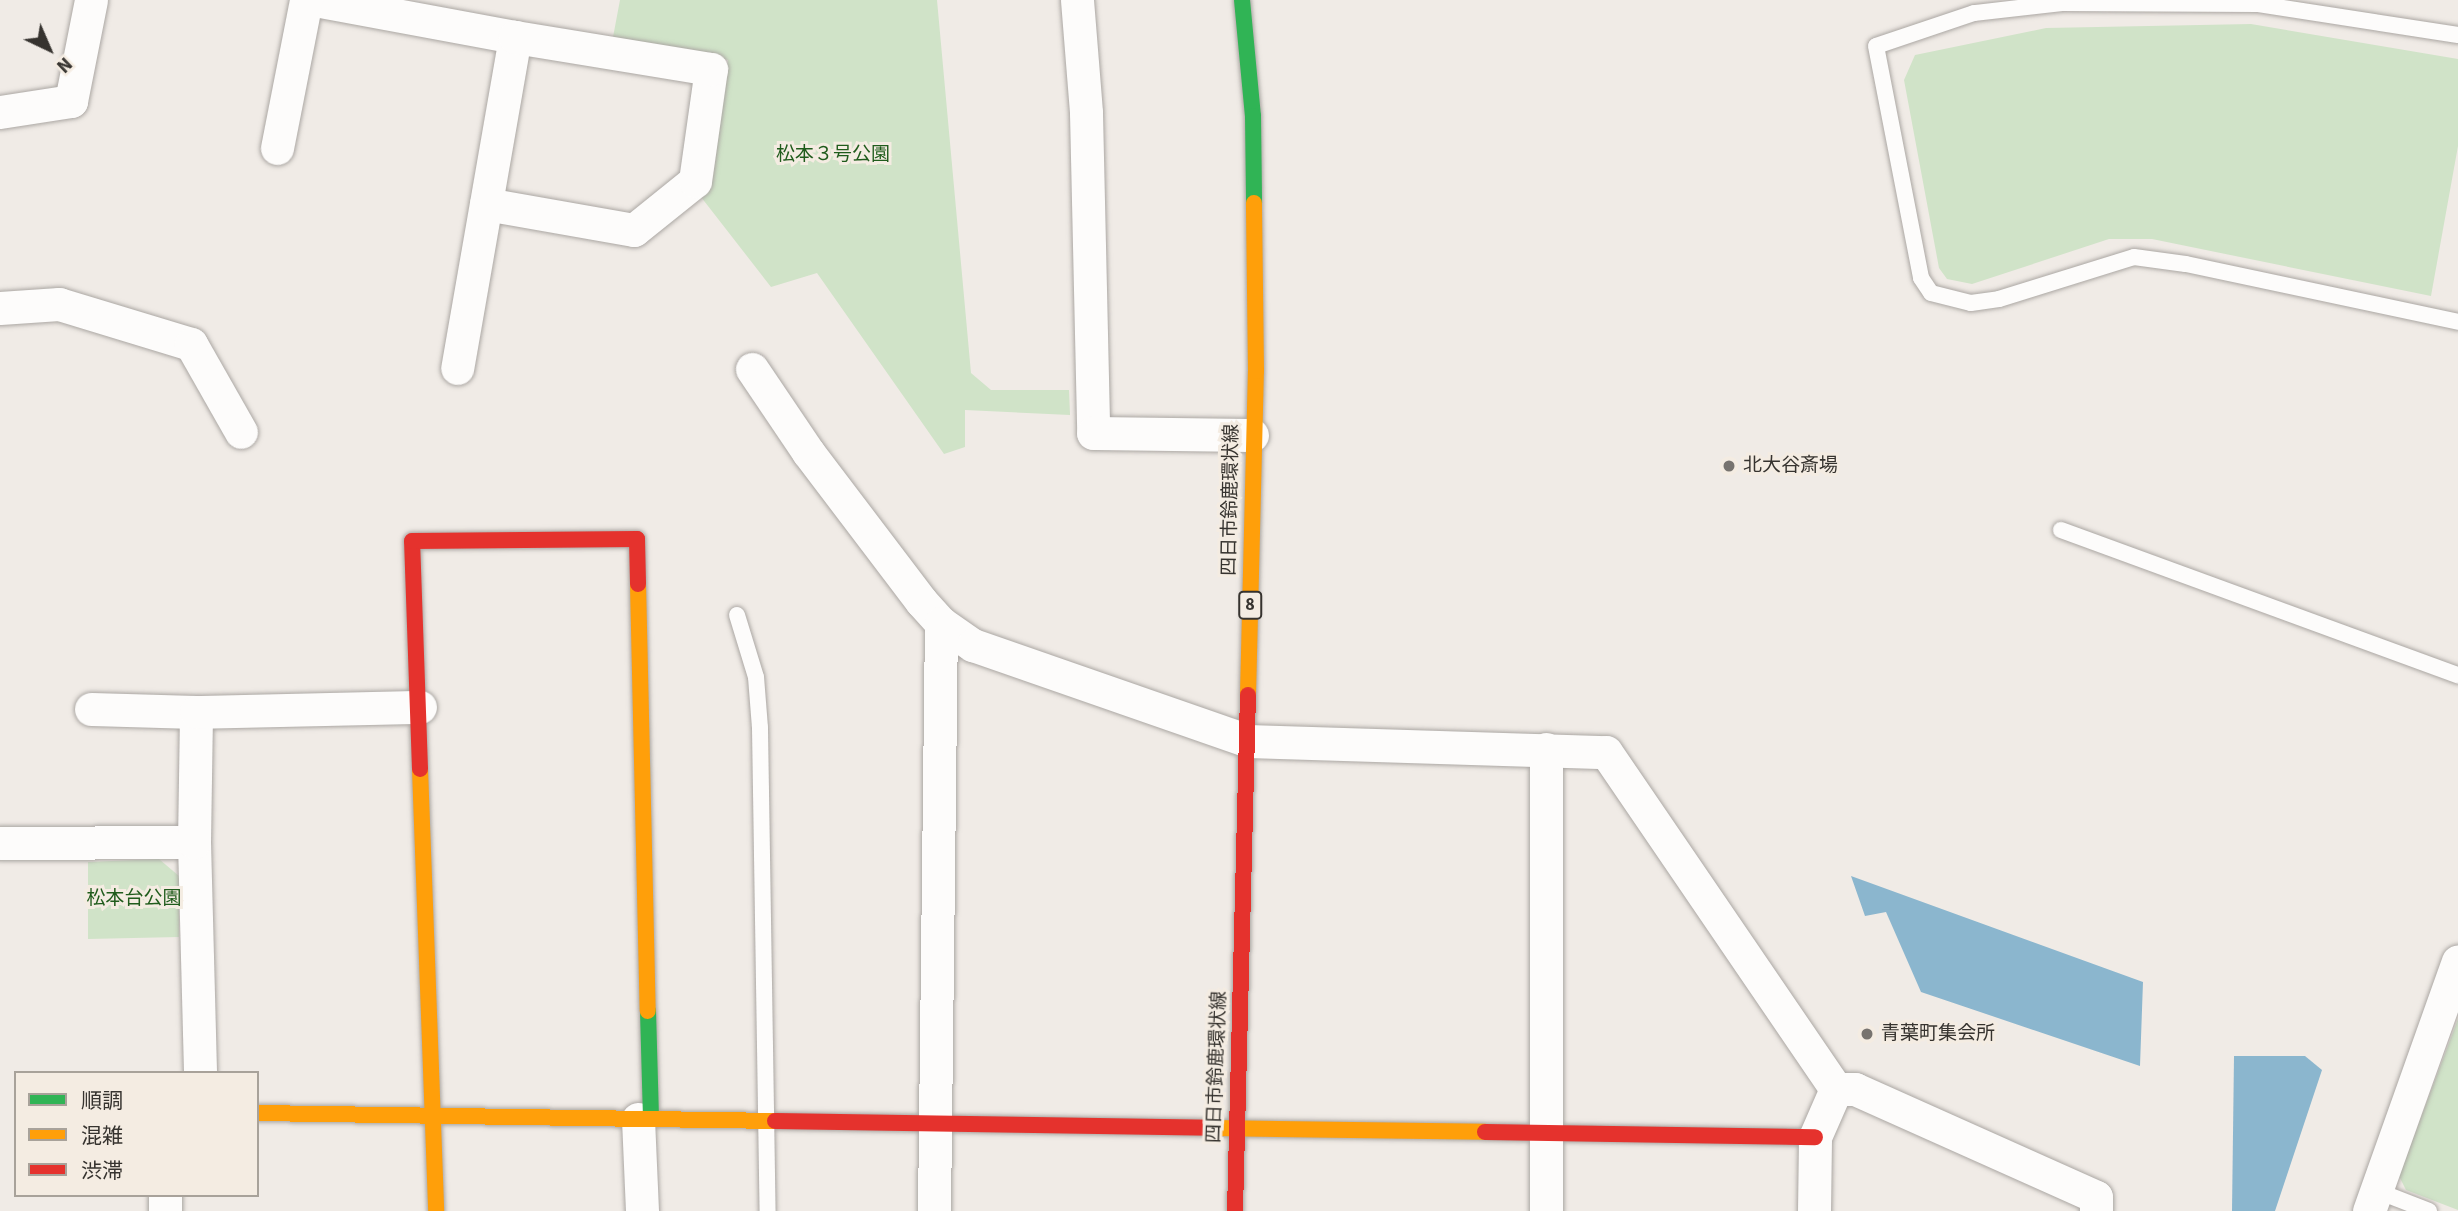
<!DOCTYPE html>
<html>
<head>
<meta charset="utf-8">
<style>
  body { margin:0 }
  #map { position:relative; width:2458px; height:1211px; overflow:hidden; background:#f0ebe6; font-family:"Source Sans 3","Noto Sans JP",sans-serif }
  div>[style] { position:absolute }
  .green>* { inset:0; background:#d0e3c8 }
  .water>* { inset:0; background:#8bb6ce }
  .roads { filter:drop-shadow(0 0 2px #aba7a3) drop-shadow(0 0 2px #aba7a3) }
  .lane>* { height:16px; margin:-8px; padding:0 8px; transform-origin:8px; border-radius:8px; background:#fdfcfb }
  .street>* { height:33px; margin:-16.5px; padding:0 16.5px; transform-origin:16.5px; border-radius:16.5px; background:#fdfcfb }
  .fast>* { height:16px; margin:-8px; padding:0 8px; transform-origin:8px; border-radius:8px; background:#30b455 }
  .slow>* { height:16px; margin:-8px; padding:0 8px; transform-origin:8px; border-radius:8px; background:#ff9f0a }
  .jam>* { height:16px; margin:-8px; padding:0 8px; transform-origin:8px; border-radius:8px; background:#e5322d }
  .dots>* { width:19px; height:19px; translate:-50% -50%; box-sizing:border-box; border:4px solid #f4ece2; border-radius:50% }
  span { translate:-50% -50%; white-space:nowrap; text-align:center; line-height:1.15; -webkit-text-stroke:6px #f4ece2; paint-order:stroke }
  .shield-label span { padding:2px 5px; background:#f4ece2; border:2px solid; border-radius:5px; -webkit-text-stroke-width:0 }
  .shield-label { font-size:18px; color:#36332f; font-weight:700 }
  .park-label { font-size:19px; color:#205c1c }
  .poi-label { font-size:19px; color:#36332f }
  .left { translate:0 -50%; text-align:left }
  .street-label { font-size:19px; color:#36332f }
  .legend { position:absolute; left:14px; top:1071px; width:245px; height:126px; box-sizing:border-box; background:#f4ece2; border:2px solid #a8a29a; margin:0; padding:9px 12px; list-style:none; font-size:21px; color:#36332f }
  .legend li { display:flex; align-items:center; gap:14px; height:35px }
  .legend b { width:35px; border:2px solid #a8a29a }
  .north { position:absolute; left:14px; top:14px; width:70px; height:70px; -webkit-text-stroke:5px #f4ece2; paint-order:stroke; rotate:136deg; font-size:19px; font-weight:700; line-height:28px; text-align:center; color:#36332f }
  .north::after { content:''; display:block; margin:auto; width:24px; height:32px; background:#36332f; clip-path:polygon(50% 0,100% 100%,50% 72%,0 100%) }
</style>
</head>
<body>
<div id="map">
  <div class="green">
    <div style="clip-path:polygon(620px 0,937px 0,971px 373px,991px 390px,1069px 390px,1070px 415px,965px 410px,965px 447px,944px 454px,817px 273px,771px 287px,701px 197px,709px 187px,728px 60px,613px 37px)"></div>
    <div style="clip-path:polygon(2251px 24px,2458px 59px,2458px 146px,2431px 296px,2152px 239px,2109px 239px,1972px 284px,1947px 279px,1939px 268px,1904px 80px,1915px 55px,2046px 28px)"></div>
    <div style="clip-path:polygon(159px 859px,179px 876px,179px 937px,88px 939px,88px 862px)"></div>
    <div style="clip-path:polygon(2458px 1019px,2458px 1210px,2406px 1190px,2399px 1176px)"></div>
  </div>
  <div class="water">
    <div style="clip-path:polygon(1851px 876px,2143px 982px,2140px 1066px,1921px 992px,1886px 912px,1865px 916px)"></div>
    <div style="clip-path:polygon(2234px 1056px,2305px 1056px,2322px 1070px,2275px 1211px,2232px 1211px)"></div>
  </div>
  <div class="roads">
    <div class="lane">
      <div style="left:2458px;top:35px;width:202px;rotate:-171.2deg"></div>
      <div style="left:2258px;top:4px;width:196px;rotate:-179.7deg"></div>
      <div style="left:2062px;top:3px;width:89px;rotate:173.5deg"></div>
      <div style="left:1974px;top:13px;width:103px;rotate:161.4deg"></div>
      <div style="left:1876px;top:46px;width:236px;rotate:79deg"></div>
      <div style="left:1921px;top:278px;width:18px;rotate:56deg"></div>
      <div style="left:1931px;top:293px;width:41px;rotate:14deg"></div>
      <div style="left:1971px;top:303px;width:28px;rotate:-8deg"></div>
      <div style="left:1999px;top:299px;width:141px;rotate:-17.3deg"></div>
      <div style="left:2134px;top:257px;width:52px;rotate:7.7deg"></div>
      <div style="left:2186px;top:264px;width:278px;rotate:12deg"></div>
      <div style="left:2061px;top:530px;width:423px;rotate:20.1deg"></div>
      <div style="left:737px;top:615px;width:65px;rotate:73deg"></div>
      <div style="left:756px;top:677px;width:51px;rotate:85.5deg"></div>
      <div style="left:760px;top:728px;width:483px;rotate:89.1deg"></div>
      <div style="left:2375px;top:1190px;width:58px;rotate:21.3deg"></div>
    </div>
    <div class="street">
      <div style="left:315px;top:0;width:203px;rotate:10.5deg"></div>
      <div style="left:515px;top:37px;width:336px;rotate:99.9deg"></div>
      <div style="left:1077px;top:0;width:113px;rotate:85.4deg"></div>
      <div style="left:1086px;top:113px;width:320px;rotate:88.7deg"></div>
      <div style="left:1093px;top:433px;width:159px;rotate:0.7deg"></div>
      <div style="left:0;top:112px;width:72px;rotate:-8.8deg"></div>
      <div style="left:71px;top:101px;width:103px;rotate:-78.8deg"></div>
      <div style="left:277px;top:148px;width:151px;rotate:-78.9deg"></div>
      <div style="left:486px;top:204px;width:150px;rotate:10deg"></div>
      <div style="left:634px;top:230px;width:78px;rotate:-38.8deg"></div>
      <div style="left:695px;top:181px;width:113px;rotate:-81.9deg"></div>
      <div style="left:711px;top:69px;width:199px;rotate:-170.7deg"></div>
      <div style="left:0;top:308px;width:59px;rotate:-3.9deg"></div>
      <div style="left:59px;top:304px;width:138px;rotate:16.9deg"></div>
      <div style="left:191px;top:344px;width:101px;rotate:60.4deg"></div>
      <div style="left:752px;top:369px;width:100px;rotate:56deg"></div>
      <div style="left:808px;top:452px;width:187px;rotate:52.8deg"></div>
      <div style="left:921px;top:601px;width:30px;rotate:48deg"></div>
      <div style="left:941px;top:623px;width:39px;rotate:35deg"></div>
      <div style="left:973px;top:645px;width:291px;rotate:19.2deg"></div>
      <div style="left:1248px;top:741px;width:358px;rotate:1.8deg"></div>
      <div style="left:1606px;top:752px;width:408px;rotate:55.7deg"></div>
      <div style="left:91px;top:709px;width:105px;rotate:1.6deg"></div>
      <div style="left:1546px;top:749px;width:462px;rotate:90deg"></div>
      <div style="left:194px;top:842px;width:231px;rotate:88.5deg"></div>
      <div style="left:0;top:843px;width:194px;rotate:-0.3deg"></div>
      <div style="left:194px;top:842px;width:130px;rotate:-89.1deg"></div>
      <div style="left:196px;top:712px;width:224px;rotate:-1.3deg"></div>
      <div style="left:1836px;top:1089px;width:19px"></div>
      <div style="left:1855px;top:1089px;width:264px;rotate:24.1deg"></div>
      <div style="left:2096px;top:1197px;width:14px;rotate:90deg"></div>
      <div style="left:638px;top:1119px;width:92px;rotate:87.5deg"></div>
      <div style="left:165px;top:1195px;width:16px;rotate:90deg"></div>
      <div style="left:934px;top:1211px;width:588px;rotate:-89.32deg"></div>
      <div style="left:1814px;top:1211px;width:74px;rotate:-89.2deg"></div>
      <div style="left:1815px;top:1137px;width:52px;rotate:-66.4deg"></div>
      <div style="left:2369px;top:1211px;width:265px;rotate:-70.4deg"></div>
    </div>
    <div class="fast">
      <div style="left:1242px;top:0;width:117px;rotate:84.6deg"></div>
      <div style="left:1253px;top:116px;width:87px;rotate:89.3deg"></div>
      <div style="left:648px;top:1011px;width:108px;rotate:88.4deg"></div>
    </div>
    <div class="slow">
      <div style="left:638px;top:584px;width:427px;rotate:88.7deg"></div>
      <div style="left:1248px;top:695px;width:324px;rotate:-88.6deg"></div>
      <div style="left:1256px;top:371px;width:168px;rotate:-90.7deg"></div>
      <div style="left:420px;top:769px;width:442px;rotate:87.9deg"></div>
      <div style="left:257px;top:1113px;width:518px;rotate:0.88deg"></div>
      <div style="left:1212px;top:1128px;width:273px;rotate:0.8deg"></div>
    </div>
    <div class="jam">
      <div style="left:420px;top:769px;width:228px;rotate:-92deg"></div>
      <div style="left:412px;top:541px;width:225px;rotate:-0.5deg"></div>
      <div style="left:637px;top:539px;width:45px;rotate:88.7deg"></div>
      <div style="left:775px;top:1121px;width:437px;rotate:0.9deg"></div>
      <div style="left:1485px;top:1132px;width:330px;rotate:0.9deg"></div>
      <div style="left:1235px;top:1211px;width:516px;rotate:-88.56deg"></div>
    </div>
  </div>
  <div class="dots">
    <div style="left:1729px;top:466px;background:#77736f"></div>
    <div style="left:1867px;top:1034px;background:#77736f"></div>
  </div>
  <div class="shield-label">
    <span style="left:1250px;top:605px">8</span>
  </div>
  <div class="park-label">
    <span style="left:833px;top:155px">松本３号公園</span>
    <span style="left:134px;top:899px">松本台公園</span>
  </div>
  <div class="poi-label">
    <span class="left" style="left:1743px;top:466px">北大谷斎場</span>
    <span class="left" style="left:1881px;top:1034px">青葉町集会所</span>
  </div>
  <div class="street-label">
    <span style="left:1231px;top:500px;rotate:-89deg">四日市鈴鹿環状線</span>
    <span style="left:1217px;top:1067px;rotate:-88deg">四日市鈴鹿環状線</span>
  </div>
  <ul class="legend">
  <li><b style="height:9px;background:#30b455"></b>順調</li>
  <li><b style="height:9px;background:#ff9f0a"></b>混雑</li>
  <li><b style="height:9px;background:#e5322d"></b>渋滞</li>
  </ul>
  <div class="north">N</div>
</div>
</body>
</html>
